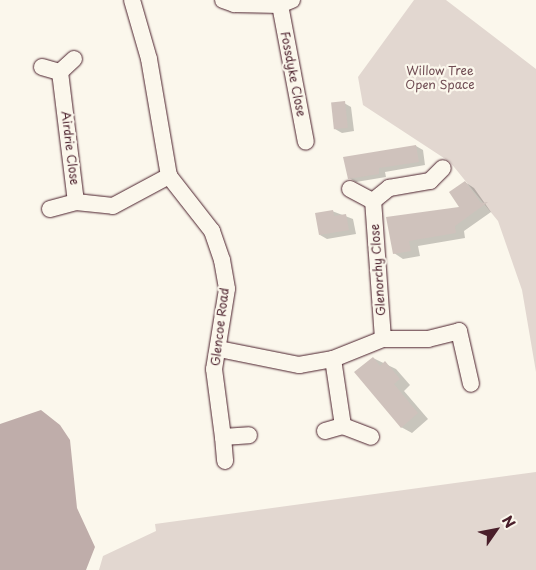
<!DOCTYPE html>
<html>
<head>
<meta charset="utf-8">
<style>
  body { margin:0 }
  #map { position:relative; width:536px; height:570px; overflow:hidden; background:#fbf7ec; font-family:"Playpen Sans",sans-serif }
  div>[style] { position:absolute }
  .green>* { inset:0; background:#e2d7d0 }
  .water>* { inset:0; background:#bfadaa }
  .shadow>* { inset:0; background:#0003 }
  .building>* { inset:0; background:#cfc2bc; transform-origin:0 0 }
  .roads { filter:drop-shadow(0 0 1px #4a1f2b) drop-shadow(0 0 1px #4a1f2b) }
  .minor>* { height:16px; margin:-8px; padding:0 8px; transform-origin:8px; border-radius:8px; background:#fbf7ec }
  span { translate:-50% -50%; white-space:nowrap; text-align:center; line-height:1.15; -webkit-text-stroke:4.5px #fbf7ec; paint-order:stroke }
  .park-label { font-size:12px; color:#704d54 }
  .street-label { font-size:12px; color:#4a1f2b }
  .north { position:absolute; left:471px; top:505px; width:50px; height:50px; -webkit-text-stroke:4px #fbf7ec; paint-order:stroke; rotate:57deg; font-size:14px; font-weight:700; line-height:20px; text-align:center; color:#4a1f2b }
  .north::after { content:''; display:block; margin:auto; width:18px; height:22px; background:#4a1f2b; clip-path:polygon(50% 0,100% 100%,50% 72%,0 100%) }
</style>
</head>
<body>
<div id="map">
  <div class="green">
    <div style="clip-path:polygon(414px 0,446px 0,536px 69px,536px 372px,522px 290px,498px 221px,450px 162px,363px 105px,358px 77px)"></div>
    <div style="clip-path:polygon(536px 472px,536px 570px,99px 570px,103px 556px,156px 531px,155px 524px)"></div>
  </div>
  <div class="water">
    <div style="clip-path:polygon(41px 410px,60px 425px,70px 440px,77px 508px,95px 547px,86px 570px,0 570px,0 424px)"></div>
  </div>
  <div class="shadow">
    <div style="clip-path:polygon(344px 103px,351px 107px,354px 131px,342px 133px,335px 129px)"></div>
    <div style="clip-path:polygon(416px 146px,423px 150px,425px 165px,385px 172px,386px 177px,356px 182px,349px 178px)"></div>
    <div style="clip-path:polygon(465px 182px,474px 188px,491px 212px,464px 231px,465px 238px,418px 246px,420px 256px,403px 259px,394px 253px,388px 218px,462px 208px)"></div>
    <div style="clip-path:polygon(332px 211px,353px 219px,356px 234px,327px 239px,320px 235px)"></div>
    <div style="clip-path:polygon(373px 358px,396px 369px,410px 385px,404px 391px,428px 419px,412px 433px,401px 427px)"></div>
  </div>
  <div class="building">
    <div style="left:345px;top:101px;width:27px;height:14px;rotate:84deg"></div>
    <div style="clip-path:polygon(416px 145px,419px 162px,379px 168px,379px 174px,348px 179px,343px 157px)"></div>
    <div style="clip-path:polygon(465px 181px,481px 203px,488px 202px,455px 226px,456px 233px,409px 241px,411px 251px,393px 254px,386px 217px,459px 207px,449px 192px)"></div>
    <div style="clip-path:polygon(333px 210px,334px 216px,346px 214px,349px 230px,319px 235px,315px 213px)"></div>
    <div style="clip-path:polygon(373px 357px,380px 366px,385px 361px,400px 379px,394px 384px,418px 413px,401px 428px,354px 372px)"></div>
  </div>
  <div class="roads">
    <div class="minor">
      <div style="left:132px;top:0;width:61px;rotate:73.9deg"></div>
      <div style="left:149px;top:59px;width:119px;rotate:80.3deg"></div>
      <div style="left:169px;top:176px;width:70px;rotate:52deg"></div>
      <div style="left:212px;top:231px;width:31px;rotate:71deg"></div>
      <div style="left:222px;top:260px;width:29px;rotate:80deg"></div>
      <div style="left:227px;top:289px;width:81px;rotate:99.2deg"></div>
      <div style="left:214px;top:369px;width:69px;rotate:82.5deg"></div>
      <div style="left:223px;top:437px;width:26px;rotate:-4deg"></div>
      <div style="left:223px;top:0;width:12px;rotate:20deg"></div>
      <div style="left:234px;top:4px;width:46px;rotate:1.2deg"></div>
      <div style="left:280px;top:5px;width:13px;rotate:-23deg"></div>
      <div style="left:280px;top:5px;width:139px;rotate:79.3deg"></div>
      <div style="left:74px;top:59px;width:19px;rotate:137deg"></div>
      <div style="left:60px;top:72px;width:131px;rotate:83deg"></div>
      <div style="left:76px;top:202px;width:37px;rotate:6deg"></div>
      <div style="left:113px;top:206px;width:64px;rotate:-28.2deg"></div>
      <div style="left:42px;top:67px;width:19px;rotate:16deg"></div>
      <div style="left:350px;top:189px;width:26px;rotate:28deg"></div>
      <div style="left:50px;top:209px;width:27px;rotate:-15deg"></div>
      <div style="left:383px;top:339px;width:138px;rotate:-94.1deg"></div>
      <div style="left:373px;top:201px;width:21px;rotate:-39deg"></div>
      <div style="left:389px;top:188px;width:42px;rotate:-9.7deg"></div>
      <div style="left:430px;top:181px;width:18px;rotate:-45deg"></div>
      <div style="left:219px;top:349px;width:82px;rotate:11.3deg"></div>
      <div style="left:299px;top:365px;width:35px;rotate:-10deg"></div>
      <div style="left:333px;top:359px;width:54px;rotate:-21.8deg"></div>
      <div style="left:383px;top:339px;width:45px"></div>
      <div style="left:428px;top:339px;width:32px;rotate:-14deg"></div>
      <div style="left:459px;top:331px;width:54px;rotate:77.2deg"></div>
      <div style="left:333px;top:359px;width:68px;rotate:81.5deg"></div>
      <div style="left:343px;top:426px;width:30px;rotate:21deg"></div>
      <div style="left:325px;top:431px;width:19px;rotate:-16deg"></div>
      <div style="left:223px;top:437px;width:24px;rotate:85deg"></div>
    </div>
  </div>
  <div class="park-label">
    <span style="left:440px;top:78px">Willow Tree<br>Open Space</span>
  </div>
  <div class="street-label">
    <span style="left:293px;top:74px;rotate:79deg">Fossdyke Close</span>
    <span style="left:70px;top:148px;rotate:83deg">Airdrie Close</span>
    <span style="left:378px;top:270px;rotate:-94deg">Glenorchy Close</span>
    <span style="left:220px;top:327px;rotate:-83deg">Glencoe Road</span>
  </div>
  <div class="north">N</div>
</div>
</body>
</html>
